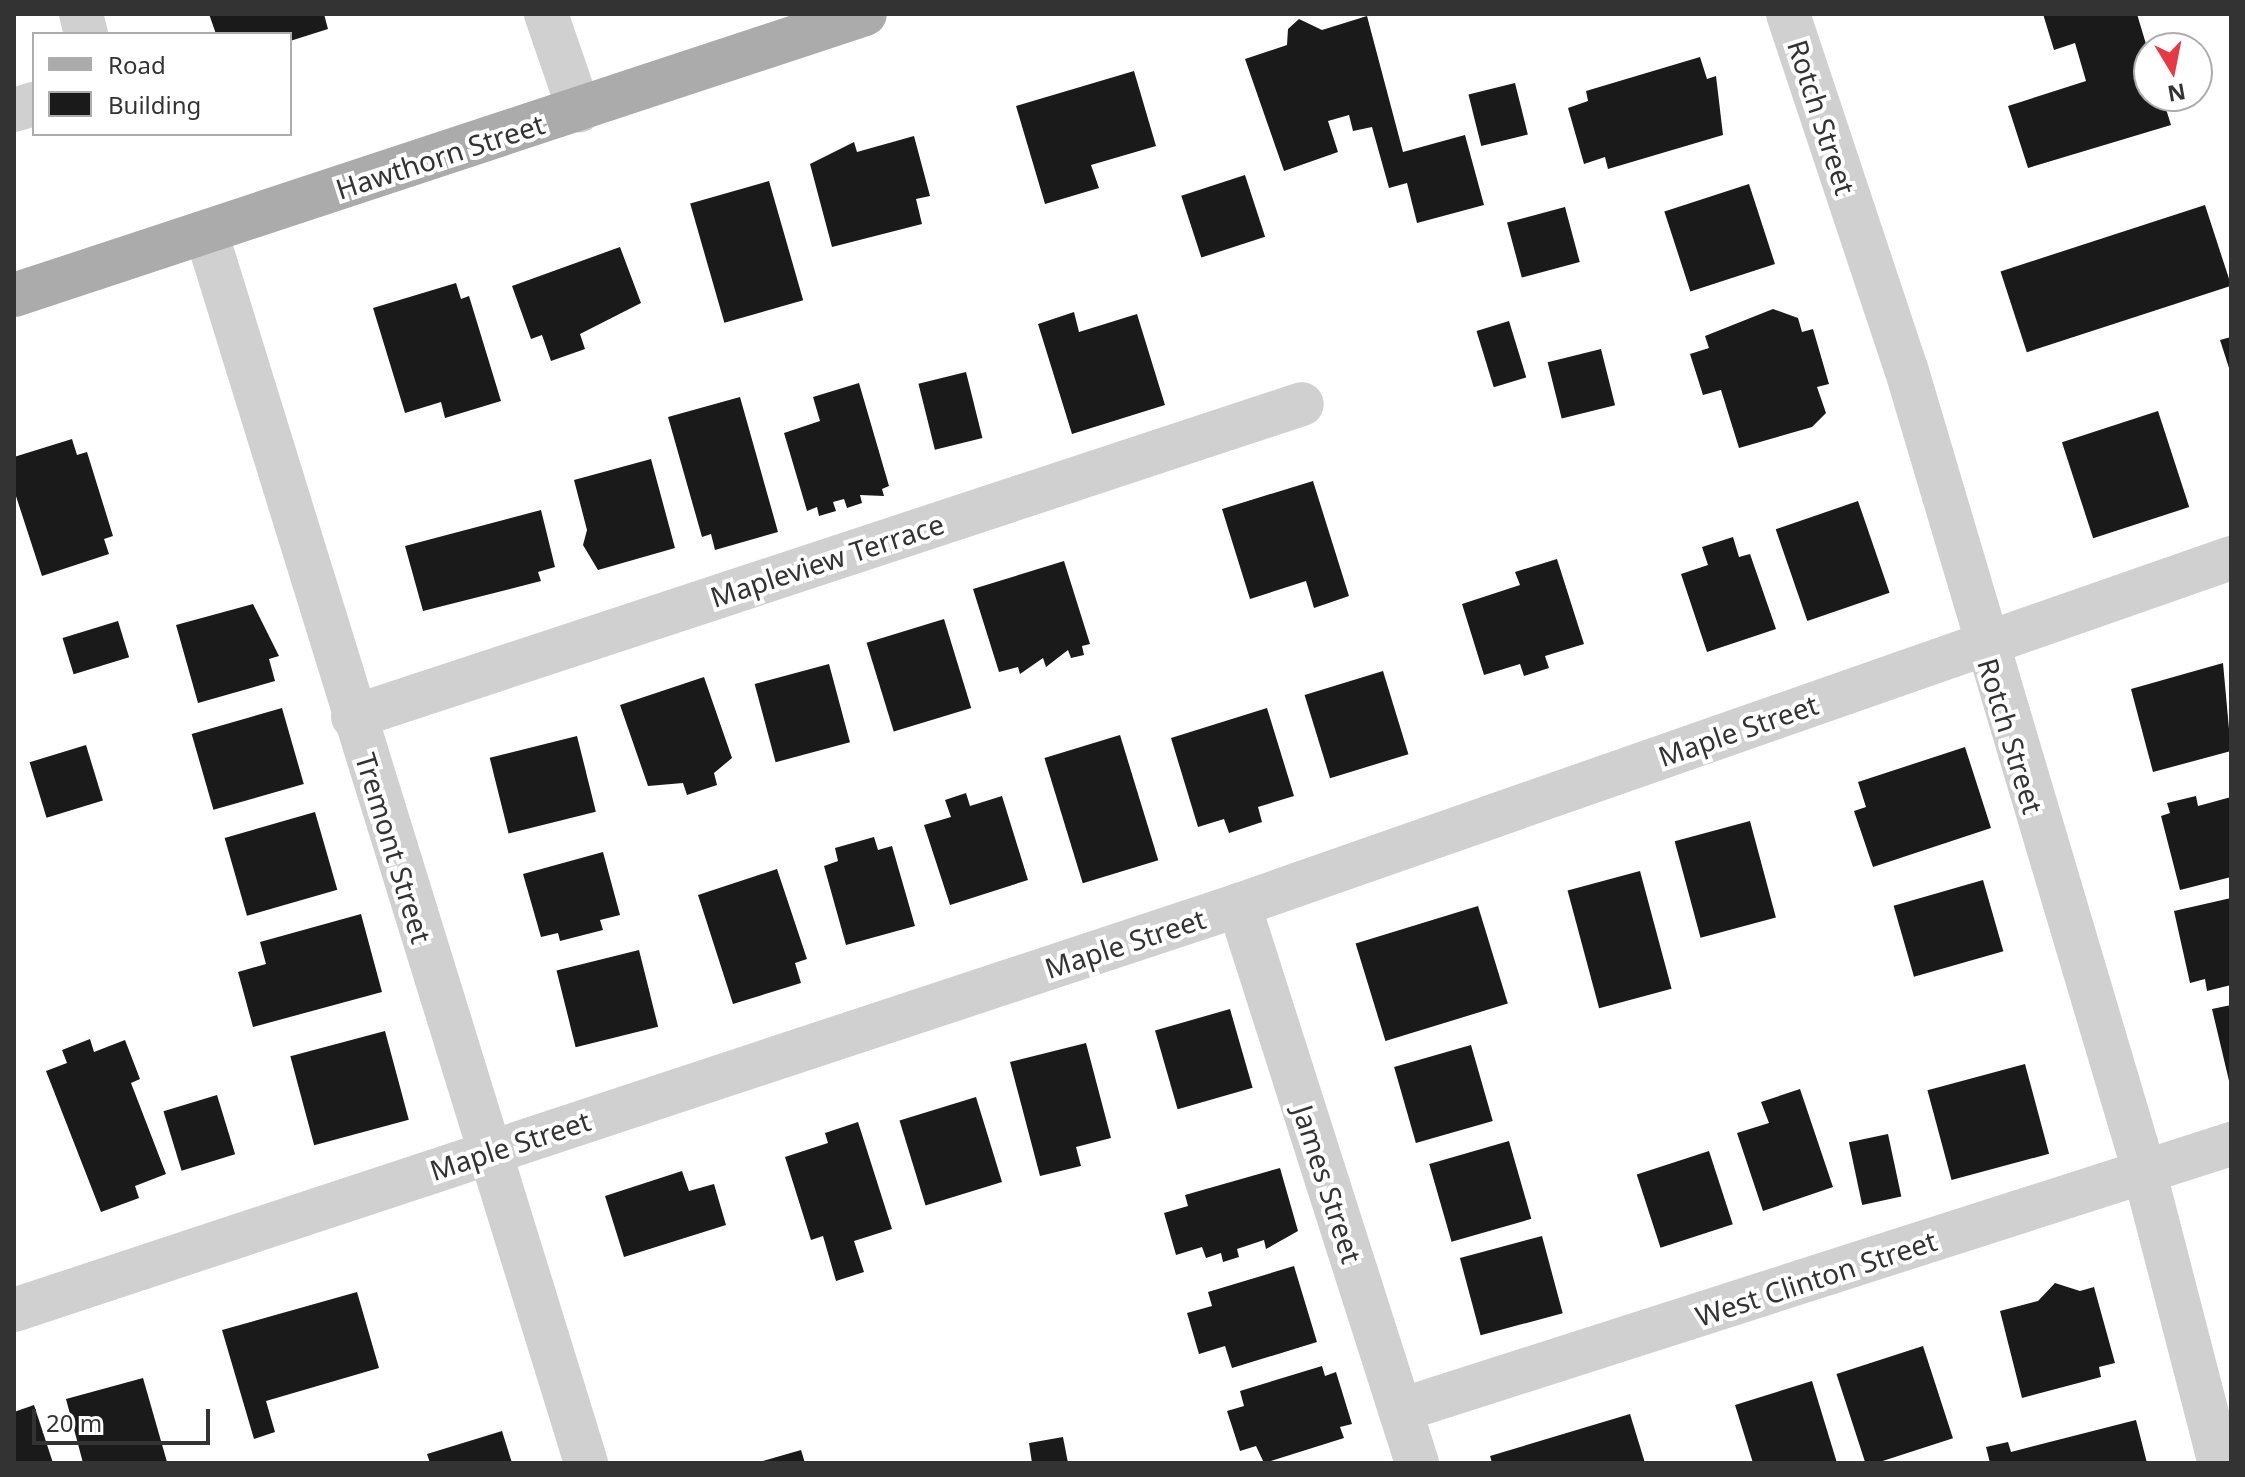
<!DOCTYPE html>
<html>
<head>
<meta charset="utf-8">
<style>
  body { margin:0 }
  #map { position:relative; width:2245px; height:1477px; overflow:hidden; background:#fff; font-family:"Noto Sans",sans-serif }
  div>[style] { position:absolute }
  .building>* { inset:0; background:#1a1a1a; transform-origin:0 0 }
  .minor>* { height:44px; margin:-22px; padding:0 22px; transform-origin:22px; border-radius:22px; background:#d0d0d0 }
  .major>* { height:44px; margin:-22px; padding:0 22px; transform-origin:22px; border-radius:22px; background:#ababab }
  span { translate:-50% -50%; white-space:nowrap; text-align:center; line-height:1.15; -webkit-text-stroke:8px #fff; paint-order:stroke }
  .street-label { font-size:28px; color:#333 }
  .frame { position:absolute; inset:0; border:16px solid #333; pointer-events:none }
  .legend { position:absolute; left:32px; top:32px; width:260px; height:104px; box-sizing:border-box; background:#fff; border:2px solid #adadad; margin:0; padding:10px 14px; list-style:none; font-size:24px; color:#333 }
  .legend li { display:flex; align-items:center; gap:16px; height:40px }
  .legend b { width:40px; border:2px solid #adadad }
  .north { position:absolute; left:2133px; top:32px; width:80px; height:80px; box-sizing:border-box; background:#fff; border:2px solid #adadad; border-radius:50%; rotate:170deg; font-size:22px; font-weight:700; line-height:32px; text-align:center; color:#333 }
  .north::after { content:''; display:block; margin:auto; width:28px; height:36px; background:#e63946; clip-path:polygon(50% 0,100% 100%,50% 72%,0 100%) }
  .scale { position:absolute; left:32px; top:1409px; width:178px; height:36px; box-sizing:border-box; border:4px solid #333; border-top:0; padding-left:10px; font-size:24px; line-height:28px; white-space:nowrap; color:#333; -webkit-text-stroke:6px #fff; paint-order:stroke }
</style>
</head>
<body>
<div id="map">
  <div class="building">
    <div style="clip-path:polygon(209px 14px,324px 14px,328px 29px,290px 41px,290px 34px,216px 34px)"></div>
    <div style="clip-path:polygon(2043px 14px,2137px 14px,2149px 54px,2149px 96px,2162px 96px,2171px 125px,2028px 168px,2008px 106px,2086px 81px,2075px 43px,2054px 50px)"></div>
    <div style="clip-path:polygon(1367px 16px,1403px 152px,1465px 135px,1484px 205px,1417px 223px,1407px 183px,1389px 188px,1372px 127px,1353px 131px,1349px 115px,1328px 121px,1338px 152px,1284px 171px,1245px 59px,1287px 45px,1288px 29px,1299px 19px,1322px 30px)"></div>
    <div style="clip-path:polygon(1700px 57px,1707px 79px,1716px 76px,1723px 135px,1608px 169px,1605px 157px,1584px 164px,1568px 108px,1588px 101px,1586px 91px)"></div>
    <div style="clip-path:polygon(1134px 71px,1156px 146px,1091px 165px,1099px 188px,1045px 204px,1016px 106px)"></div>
    <div style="left:1515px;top:83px;width:53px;height:48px;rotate:76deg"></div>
    <div style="clip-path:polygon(914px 136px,930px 196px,916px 199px,922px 224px,832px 247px,810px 164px,854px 142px,857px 152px)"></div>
    <div style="left:1245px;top:175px;width:65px;height:67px;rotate:72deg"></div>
    <div style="left:769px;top:181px;width:124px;height:82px;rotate:74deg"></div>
    <div style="left:1749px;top:184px;width:84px;height:89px;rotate:72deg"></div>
    <div style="left:2205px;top:205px;width:85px;height:215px;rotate:72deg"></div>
    <div style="left:1565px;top:207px;width:57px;height:60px;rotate:75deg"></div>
    <div style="clip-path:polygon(620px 247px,641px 303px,580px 334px,585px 349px,551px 361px,542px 335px,531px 339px,512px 286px)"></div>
    <div style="clip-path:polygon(456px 283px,461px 299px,469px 296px,501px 401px,445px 418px,441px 402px,405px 413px,373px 308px)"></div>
    <div style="clip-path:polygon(1773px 309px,1798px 318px,1802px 332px,1813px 329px,1829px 384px,1817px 387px,1826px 413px,1812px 427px,1739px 448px,1721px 390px,1703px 395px,1690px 354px,1709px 348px,1705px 336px)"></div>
    <div style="clip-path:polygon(1074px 312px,1079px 332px,1137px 314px,1165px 405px,1072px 434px,1038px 324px)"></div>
    <div style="left:1509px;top:321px;width:59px;height:34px;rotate:73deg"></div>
    <div style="clip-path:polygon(2231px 337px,2231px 371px,2230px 371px,2220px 340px)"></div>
    <div style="left:1601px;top:349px;width:58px;height:55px;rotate:76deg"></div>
    <div style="left:966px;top:372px;width:68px;height:49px;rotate:76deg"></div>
    <div style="clip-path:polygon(859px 383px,889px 486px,882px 489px,884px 496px,860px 495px,862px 503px,847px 508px,844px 499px,833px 502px,836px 511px,819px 516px,817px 507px,807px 511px,784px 433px,820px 421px,813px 397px)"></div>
    <div style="clip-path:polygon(740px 397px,778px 532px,715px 550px,711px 534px,702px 537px,668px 417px)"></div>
    <div style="left:2158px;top:411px;width:101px;height:101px;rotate:72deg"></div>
    <div style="clip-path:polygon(72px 439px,77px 455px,87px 452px,113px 536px,104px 539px,109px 554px,42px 576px,14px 490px,14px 457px)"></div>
    <div style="clip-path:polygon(651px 459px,675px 548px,598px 570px,583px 545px,587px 530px,574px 480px)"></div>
    <div style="clip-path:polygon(1313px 481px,1349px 596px,1314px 608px,1306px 581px,1250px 599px,1222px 509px)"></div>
    <div style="left:1858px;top:501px;width:97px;height:87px;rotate:71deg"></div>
    <div style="clip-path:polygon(541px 510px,555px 567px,538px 572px,541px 581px,423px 611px,405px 546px)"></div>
    <div style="clip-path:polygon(1733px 537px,1739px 557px,1750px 554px,1776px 629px,1707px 652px,1681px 574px,1708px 565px,1702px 547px)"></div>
    <div style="clip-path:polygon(1557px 559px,1584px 644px,1545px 656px,1549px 668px,1524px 676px,1520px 664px,1484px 675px,1462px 604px,1520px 585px,1515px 572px)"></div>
    <div style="clip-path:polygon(1064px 561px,1090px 644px,1082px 646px,1084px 655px,1071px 658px,1068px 650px,1046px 667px,1043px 658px,1020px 674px,1018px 667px,999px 672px,973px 589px)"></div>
    <div style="clip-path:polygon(253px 604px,279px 656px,269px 659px,275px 681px,198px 703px,176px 625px)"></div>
    <div style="left:944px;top:619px;width:93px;height:81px;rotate:73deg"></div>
    <div style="left:118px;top:621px;width:38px;height:58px;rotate:73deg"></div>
    <div style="clip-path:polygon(2223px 663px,2231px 751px,2153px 772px,2131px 689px)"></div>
    <div style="left:829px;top:664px;width:81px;height:77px;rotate:75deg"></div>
    <div style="left:1383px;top:671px;width:87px;height:82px;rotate:73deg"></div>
    <div style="clip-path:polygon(704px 677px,732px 758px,714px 773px,717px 785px,687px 795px,683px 783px,648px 786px,620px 705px)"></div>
    <div style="left:282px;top:708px;width:79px;height:94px;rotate:74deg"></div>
    <div style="clip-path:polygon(1267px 708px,1294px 796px,1258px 807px,1262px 822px,1229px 833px,1224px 819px,1198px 827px,1171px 738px)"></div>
    <div style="left:1120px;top:735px;width:131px;height:79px;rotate:73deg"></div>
    <div style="left:577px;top:736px;width:78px;height:90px;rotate:76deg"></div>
    <div style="left:86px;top:745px;width:58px;height:59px;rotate:73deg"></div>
    <div style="clip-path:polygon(1965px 747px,1991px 828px,1873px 867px,1854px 811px,1866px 807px,1858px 782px)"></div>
    <div style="clip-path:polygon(966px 793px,970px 806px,1002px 796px,1028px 880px,950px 905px,924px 825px,951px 817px,945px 800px)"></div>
    <div style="clip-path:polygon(2196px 796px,2198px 806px,2231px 797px,2231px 877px,2180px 890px,2161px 816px,2170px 813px,2167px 803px)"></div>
    <div style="left:315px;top:812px;width:81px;height:94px;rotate:74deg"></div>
    <div style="left:1750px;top:821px;width:100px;height:78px;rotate:75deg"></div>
    <div style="clip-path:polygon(874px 837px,878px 850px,892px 846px,915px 926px,846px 945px,824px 866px,838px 861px,835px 848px)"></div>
    <div style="clip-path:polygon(603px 852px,620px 915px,600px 920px,603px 930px,560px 941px,558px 933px,541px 937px,523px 874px)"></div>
    <div style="clip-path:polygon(777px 869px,807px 959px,795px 963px,801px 983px,733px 1004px,698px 895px)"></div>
    <div style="left:1640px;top:871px;width:122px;height:75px;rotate:75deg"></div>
    <div style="left:1983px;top:880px;width:74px;height:93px;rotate:74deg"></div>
    <div style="clip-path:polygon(2231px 898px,2231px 985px,2207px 991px,2205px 979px,2190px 983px,2174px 911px)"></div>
    <div style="left:1478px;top:906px;width:102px;height:128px;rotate:73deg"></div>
    <div style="clip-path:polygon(361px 914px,382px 992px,253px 1027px,238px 972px,266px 964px,260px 942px)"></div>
    <div style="left:639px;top:950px;width:79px;height:85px;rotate:76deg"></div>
    <div style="clip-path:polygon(2231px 1005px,2231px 1084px,2230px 1085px,2212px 1009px)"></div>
    <div style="left:1230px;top:1009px;width:82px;height:78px;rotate:74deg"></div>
    <div style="left:385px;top:1031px;width:92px;height:98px;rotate:75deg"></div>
    <div style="clip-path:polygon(90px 1039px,94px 1052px,125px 1040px,140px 1079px,131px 1083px,166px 1174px,135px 1186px,139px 1198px,101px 1212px,46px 1071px,67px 1063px,62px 1050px)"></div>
    <div style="clip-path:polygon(1086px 1043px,1111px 1138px,1076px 1147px,1081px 1166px,1040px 1176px,1010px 1062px)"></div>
    <div style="left:1471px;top:1045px;width:79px;height:80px;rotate:74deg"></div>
    <div style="left:2025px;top:1064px;width:93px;height:101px;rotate:75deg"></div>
    <div style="clip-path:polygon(1800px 1089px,1833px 1187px,1763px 1211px,1737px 1133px,1769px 1123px,1761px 1102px)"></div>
    <div style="left:217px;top:1095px;width:62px;height:56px;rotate:73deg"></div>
    <div style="left:976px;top:1097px;width:89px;height:80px;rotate:73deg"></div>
    <div style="clip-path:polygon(858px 1122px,892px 1229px,854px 1241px,864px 1272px,836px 1281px,823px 1236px,811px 1240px,785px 1157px,828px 1143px,825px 1133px)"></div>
    <div style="left:1888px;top:1134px;width:64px;height:40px;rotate:78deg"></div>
    <div style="left:1509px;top:1141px;width:81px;height:83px;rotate:74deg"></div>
    <div style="left:1709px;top:1151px;width:77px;height:76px;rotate:72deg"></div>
    <div style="clip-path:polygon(1280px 1168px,1298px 1231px,1266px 1249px,1264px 1240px,1237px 1249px,1239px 1257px,1223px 1262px,1221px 1253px,1206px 1258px,1202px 1247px,1176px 1255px,1164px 1213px,1188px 1206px,1185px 1195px)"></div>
    <div style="clip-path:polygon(682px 1171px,689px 1191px,714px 1184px,726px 1225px,624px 1257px,605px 1196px)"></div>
    <div style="left:1542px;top:1236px;width:80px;height:85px;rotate:75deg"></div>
    <div style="clip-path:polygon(1294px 1266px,1317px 1342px,1232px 1368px,1225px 1346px,1199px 1354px,1187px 1313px,1212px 1306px,1208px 1292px)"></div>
    <div style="clip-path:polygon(2055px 1283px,2080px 1291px,2094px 1287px,2115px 1363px,2099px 1367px,2101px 1377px,2022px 1398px,2000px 1311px,2038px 1301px)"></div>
    <div style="clip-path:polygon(357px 1292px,379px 1368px,266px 1401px,275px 1432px,254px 1439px,222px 1330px)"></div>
    <div style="left:1923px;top:1346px;width:97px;height:91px;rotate:72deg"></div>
    <div style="clip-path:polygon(1322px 1366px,1325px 1376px,1336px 1372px,1352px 1424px,1340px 1427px,1344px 1438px,1264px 1463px,1256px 1446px,1240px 1451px,1227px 1411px,1244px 1406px,1240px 1391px)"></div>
    <div style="clip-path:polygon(143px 1378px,167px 1462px,83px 1463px,66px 1399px)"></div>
    <div style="clip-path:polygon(1812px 1381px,1837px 1463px,1753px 1463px,1735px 1405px)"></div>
    <div style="clip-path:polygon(34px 1405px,53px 1463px,14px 1463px,14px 1412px)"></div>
    <div style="clip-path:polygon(1630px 1414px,1645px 1463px,1492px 1463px,1490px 1456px)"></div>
    <div style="clip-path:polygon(2136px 1420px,2147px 1463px,1990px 1463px,1986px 1447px,2008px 1442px,2011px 1452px)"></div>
    <div style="clip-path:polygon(502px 1431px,512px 1463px,430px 1463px,427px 1454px)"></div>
    <div style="clip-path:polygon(1063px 1437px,1068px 1463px,1032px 1463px,1029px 1443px)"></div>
    <div style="clip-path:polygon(801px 1450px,805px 1463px,759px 1463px,759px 1462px)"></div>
  </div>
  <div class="minor">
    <div style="left:81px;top:14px;width:21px;rotate:76deg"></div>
    <div style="left:546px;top:14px;width:102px;rotate:71deg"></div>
    <div style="left:1788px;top:14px;width:373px;rotate:71.6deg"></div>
    <div style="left:1906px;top:368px;width:841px;rotate:73.48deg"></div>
    <div style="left:2145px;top:1174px;width:299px;rotate:75.5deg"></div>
    <div style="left:14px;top:110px;width:21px;rotate:-17deg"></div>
    <div style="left:206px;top:232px;width:1288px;rotate:72.84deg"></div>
    <div style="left:353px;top:717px;width:999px;rotate:-18.25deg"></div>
    <div style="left:1239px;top:905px;width:586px;rotate:72.31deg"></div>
    <div style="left:14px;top:1310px;width:1290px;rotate:-18.29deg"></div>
    <div style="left:1239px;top:905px;width:1051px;rotate:-19.28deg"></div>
    <div style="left:1401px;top:1410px;width:872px;rotate:-17.77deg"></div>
  </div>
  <div class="major">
    <div style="left:14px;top:295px;width:896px;rotate:-18.27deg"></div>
  </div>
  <div class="street-label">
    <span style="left:1822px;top:117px;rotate:72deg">Rotch Street</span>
    <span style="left:440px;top:156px;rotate:-18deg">Hawthorn Street</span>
    <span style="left:827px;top:560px;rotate:-18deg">Mapleview Terrace</span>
    <span style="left:1738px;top:730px;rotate:-19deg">Maple Street</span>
    <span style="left:2011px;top:736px;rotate:73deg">Rotch Street</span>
    <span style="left:394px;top:848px;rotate:73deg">Tremont Street</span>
    <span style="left:1125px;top:943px;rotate:-18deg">Maple Street</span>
    <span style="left:510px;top:1145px;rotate:-18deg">Maple Street</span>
    <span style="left:1328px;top:1184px;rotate:72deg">James Street</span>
    <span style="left:1816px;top:1278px;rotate:-18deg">West Clinton Street</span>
  </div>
  <div class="frame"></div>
  <ul class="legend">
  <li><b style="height:10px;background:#ababab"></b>Road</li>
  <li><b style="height:22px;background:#1a1a1a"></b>Building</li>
  </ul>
  <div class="north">N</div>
  <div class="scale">20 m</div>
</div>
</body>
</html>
